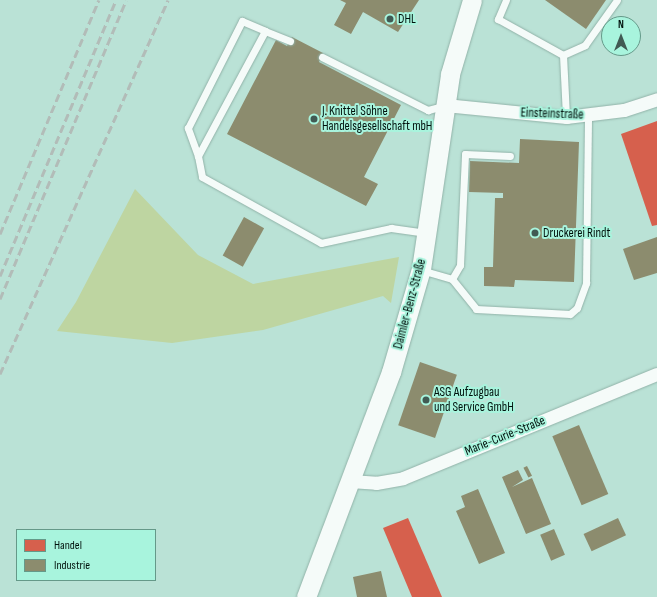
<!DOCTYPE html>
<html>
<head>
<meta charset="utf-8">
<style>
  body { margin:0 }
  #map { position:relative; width:657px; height:597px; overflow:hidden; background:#bae2d6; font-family:"Sofia Sans Condensed",sans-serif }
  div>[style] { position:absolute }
  .green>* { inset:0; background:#bed5a1 }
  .shops>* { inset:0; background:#d6604d }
  .industry>* { inset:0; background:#8c8c6e; transform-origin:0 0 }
  .roads { filter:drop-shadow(0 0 1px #91b2a8) drop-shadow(0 0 1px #91b2a8) }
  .lane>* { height:7px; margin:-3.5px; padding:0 3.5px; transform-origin:3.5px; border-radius:3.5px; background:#f5fbf9 }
  .street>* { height:13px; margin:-6.5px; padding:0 6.5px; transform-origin:6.5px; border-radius:6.5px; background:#f5fbf9 }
  .secondary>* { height:19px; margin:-9.5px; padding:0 9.5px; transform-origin:9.5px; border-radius:9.5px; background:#f5fbf9 }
  .rail>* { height:3px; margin-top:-1.5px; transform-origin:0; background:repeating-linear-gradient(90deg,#b2bcb8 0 8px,transparent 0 12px) }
  .dots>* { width:11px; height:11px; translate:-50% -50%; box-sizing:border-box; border:2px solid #a8f4dd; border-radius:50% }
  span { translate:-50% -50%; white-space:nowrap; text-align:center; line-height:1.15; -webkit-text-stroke:4px #a8f4dd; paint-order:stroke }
  .poi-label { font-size:13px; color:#00110c }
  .left { translate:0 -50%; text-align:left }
  .street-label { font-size:13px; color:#00110c }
  .legend { position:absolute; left:16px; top:529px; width:140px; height:52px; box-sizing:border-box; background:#a8f4dd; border:1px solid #659989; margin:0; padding:5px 7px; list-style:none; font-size:12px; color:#00110c }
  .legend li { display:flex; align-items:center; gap:8px; height:20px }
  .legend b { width:20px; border:1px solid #659989 }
  .north { position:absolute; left:601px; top:16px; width:40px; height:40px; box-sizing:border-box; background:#a8f4dd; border:1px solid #659989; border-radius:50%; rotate:0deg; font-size:11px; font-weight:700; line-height:16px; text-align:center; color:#00110c }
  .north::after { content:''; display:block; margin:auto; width:14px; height:18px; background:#415a53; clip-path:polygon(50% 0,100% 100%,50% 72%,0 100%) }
</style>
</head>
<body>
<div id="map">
  <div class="green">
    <div style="clip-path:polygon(135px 189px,198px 255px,253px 284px,399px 257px,391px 303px,383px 296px,263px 330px,172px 343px,57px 331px,76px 302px)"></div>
  </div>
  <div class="shops">
    <div style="clip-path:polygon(657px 121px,657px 225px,652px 226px,621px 134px)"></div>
    <div style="clip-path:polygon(408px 518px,442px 597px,412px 597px,383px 528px)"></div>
  </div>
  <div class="industry">
    <div style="clip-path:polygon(340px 0,419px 0,398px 32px,363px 12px,351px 34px,334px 25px,346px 3px)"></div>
    <div style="clip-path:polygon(545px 0,606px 0,586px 29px)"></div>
    <div style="clip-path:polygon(292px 37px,323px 53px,319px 62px,401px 105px,364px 177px,378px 184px,366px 206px,227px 134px,276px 40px,287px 46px)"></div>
    <div style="clip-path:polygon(520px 139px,579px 142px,574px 282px,515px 280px,514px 287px,484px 286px,484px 267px,493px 267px,495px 198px,503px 198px,503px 193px,469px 192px,470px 161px,519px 163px)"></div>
    <div style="left:244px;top:217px;width:23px;height:44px;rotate:29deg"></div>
    <div style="clip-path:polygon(657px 237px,657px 273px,634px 280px,623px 249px)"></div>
    <div style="left:420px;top:362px;width:39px;height:67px;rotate:19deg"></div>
    <div style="left:579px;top:425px;width:75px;height:29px;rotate:67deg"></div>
    <div style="left:527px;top:466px;width:11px;height:4px;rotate:63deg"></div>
    <div style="clip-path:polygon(518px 470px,523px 480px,512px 487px,532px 478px,551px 524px,526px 534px,502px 477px)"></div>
    <div style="clip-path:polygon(478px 489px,505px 553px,479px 564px,456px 511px,465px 507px,461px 496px)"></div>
    <div style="left:618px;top:518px;width:19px;height:38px;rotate:65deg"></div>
    <div style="left:554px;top:529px;width:28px;height:15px;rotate:67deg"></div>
    <div style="clip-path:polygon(381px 571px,387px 597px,357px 597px,353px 577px)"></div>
  </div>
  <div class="roads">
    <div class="lane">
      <div style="left:506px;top:0;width:21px;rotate:113deg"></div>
      <div style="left:498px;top:19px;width:74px;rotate:29deg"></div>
      <div style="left:265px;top:31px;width:27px;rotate:22deg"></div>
      <div style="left:563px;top:55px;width:24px;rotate:-24deg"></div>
      <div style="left:585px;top:45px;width:55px;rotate:-54.6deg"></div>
      <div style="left:563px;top:55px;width:62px;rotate:87.2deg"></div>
      <div style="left:322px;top:57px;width:119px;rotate:26.6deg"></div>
      <div style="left:428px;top:110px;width:16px;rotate:-15deg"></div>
      <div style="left:198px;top:156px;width:30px;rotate:-110deg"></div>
      <div style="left:188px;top:128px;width:120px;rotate:-63.2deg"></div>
      <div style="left:242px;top:21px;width:25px;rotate:23deg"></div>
      <div style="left:265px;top:31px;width:142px;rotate:118.2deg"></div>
      <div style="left:198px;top:156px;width:21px;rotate:79deg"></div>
      <div style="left:202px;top:177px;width:136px;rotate:29deg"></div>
      <div style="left:321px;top:243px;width:72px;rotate:-12.1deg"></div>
      <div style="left:391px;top:228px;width:34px;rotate:8deg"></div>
      <div style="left:421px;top:270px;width:32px;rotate:16deg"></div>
      <div style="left:452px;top:279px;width:38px;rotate:51deg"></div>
      <div style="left:476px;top:309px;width:94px;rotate:3deg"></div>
      <div style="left:570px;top:314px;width:9px;rotate:-41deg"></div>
      <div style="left:577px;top:308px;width:27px;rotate:-70deg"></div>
      <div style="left:586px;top:283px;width:167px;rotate:-89.3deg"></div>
      <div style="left:452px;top:279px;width:16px;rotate:-60deg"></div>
      <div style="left:460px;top:265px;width:111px;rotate:-87.4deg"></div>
      <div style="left:465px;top:154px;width:45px;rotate:2.5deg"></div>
    </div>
    <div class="street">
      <div style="left:445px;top:105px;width:122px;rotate:5.7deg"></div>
      <div style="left:566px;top:117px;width:58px;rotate:-6.9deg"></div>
      <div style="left:624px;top:110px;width:35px;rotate:-18deg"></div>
      <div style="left:350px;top:481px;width:26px;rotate:4deg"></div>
      <div style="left:376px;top:483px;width:27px;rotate:-10deg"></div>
      <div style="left:403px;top:478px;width:274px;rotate:-22.3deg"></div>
    </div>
    <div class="secondary">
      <div style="left:306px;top:597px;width:241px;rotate:-69.3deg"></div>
      <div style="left:391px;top:372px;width:107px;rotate:-73.8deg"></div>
      <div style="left:421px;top:269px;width:197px;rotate:-81.5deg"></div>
      <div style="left:450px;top:74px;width:77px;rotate:-73.4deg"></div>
    </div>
  </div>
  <div class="rail">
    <div style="left:0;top:234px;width:254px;rotate:-67.1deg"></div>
    <div style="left:0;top:276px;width:299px;rotate:-67.2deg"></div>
    <div style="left:0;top:299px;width:324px;rotate:-67.1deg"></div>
    <div style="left:0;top:374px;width:410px;rotate:-65.8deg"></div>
  </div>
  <div class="dots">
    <div style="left:390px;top:19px;background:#415a53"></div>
    <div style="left:314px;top:119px;background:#415a53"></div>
    <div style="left:535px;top:233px;background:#415a53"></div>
    <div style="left:426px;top:400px;background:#415a53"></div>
  </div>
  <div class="poi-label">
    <span class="left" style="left:398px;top:19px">DHL</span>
    <span class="left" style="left:322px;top:119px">J. Knittel Söhne<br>Handelsgesellschaft mbH</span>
    <span class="left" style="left:543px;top:233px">Druckerei Rindt</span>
    <span class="left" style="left:434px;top:400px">ASG Aufzugbau<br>und Service GmbH</span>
  </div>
  <div class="street-label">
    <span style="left:552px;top:114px;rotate:2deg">Einsteinstraße</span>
    <span style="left:410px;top:304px;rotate:-75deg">Daimler-Benz-Straße</span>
    <span style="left:505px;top:436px;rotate:-22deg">Marie-Curie-Straße</span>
  </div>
  <ul class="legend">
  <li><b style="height:11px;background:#d6604d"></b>Handel</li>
  <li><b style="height:11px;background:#8c8c6e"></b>Industrie</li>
  </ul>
  <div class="north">N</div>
</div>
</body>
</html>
